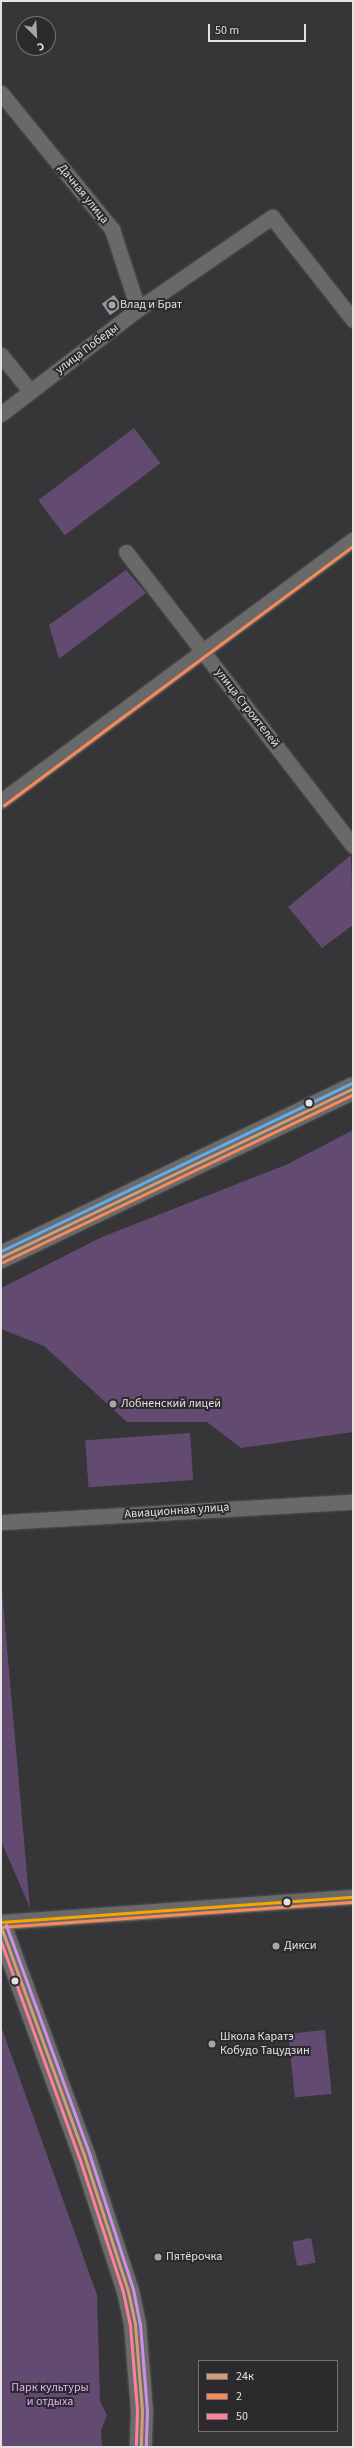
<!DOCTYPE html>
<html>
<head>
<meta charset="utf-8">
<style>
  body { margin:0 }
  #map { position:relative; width:354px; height:2448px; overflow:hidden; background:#363537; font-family:"Source Sans 3",sans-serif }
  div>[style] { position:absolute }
  .green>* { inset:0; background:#634a71; transform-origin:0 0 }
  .building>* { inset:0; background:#9a949d; transform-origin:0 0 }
  .roads { filter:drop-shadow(0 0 1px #525153) drop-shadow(0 0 1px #525153) }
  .minor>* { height:15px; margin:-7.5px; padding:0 7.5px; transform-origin:7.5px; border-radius:7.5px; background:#696969 }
  .secondary>* { height:22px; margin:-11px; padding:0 11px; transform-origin:11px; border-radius:11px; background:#6b6b6c }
  .bus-1>* { height:3px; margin:-1.5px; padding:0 1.5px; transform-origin:1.5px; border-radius:1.5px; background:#d39c74 }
  .bus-2>* { height:3px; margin:-1.5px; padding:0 1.5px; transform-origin:1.5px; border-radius:1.5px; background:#f98a56 }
  .bus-3>* { height:3px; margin:-1.5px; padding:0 1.5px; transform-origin:1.5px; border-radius:1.5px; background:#ff8098 }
  .bus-4>* { height:3px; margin:-1.5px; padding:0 1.5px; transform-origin:1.5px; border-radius:1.5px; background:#ce8fe9 }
  .bus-5>* { height:3px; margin:-1.5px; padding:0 1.5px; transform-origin:1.5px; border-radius:1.5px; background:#60acee }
  .bus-6>* { height:3px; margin:-1.5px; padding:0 1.5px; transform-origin:1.5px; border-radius:1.5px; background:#f7a600 }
  .dots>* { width:11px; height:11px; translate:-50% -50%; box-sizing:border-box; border:2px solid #2d2a2e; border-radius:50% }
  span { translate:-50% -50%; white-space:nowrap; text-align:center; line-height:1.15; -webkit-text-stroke:4px #2d2a2e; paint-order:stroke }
  .street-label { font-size:12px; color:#e3e1e4 }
  .poi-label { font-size:12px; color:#e3e1e4 }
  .left { translate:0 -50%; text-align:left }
  .park-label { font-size:12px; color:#e0b0fb }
  .frame { position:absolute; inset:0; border:2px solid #e3e1e4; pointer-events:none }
  .legend { position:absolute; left:198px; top:2360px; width:140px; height:72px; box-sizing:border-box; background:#2d2a2e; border:1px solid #767377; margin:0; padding:5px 7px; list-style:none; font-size:12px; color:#e3e1e4 }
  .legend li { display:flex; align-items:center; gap:8px; height:20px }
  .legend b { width:20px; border:1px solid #767377 }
  .north { position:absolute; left:16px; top:16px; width:40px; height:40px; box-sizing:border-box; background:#2d2a2e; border:1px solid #767377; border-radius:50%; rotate:156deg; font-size:11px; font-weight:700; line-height:16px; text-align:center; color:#e3e1e4 }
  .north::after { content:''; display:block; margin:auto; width:14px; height:18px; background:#a6a5a7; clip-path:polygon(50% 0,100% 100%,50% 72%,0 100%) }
  .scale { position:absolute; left:208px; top:24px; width:98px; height:18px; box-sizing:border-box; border:2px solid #e3e1e4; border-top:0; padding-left:5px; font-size:12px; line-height:14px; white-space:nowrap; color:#e3e1e4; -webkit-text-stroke:3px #2d2a2e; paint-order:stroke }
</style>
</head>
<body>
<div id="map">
  <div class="green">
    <div style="left:134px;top:428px;width:44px;height:120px;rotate:53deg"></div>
    <div style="clip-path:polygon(126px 570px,146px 593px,59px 659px,49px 625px)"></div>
    <div style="clip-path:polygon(351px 855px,353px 925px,322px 948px,288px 907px)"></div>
    <div style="clip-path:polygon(353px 1130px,353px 1432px,241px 1448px,207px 1422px,127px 1422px,44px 1346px,1px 1329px,1px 1288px,102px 1237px,288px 1164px)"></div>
    <div style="left:190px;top:1433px;width:47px;height:105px;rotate:86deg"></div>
    <div style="clip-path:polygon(1px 1580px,30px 1908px,1px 1841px)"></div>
    <div style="clip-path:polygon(1px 2026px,97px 2295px,100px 2401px,107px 2415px,101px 2430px,102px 2447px,1px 2447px)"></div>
    <div style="left:325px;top:2030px;width:64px;height:37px;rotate:84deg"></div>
    <div style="left:311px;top:2238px;width:25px;height:19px;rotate:79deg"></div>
  </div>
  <div class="building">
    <div style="left:114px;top:295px;width:14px;height:15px;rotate:54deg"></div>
  </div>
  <div class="roads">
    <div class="minor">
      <div style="left:1px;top:93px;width:176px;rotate:50.8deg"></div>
      <div style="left:112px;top:229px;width:84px;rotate:72deg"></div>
      <div style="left:1px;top:355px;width:46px;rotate:51.1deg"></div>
      <div style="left:1px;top:414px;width:173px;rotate:-37.5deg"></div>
      <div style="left:138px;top:309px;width:163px;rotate:-34.5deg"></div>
      <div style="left:272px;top:217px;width:131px;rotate:51.8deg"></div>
      <div style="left:126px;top:552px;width:371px;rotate:52.3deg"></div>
      <div style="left:1px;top:801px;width:438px;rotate:-36.6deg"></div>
      <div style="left:1px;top:1522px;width:353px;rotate:-3.3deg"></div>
      <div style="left:1px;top:1922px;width:353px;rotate:-4.1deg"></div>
    </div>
    <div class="secondary">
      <div style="left:1px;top:1257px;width:390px;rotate:-25.6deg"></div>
      <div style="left:1px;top:1927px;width:243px;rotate:70deg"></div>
      <div style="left:84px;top:2155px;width:143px;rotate:72.1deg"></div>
      <div style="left:128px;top:2291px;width:34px;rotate:78deg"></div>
      <div style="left:135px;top:2324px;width:87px;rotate:85.4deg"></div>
      <div style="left:142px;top:2411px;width:36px;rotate:92deg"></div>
    </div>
  </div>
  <div class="bus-1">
    <div style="left:1px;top:1257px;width:390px;rotate:-25.6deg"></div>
    <div style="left:1px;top:1927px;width:243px;rotate:70deg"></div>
    <div style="left:84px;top:2155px;width:143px;rotate:72.1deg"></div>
    <div style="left:128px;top:2291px;width:34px;rotate:78deg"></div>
    <div style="left:135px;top:2324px;width:87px;rotate:85.4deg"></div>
    <div style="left:142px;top:2411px;width:36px;rotate:92deg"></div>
  </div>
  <div class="bus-2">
    <div style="left:4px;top:805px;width:435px;rotate:-36.6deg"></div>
    <div style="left:3px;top:1262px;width:388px;rotate:-25.6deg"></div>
    <div style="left:1px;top:1927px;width:353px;rotate:-4.1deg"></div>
  </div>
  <div class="bus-3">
    <div style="left:1px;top:1942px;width:229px;rotate:70.1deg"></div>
    <div style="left:79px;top:2157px;width:142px;rotate:71.9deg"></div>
    <div style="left:123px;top:2292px;width:34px;rotate:78deg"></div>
    <div style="left:130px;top:2325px;width:86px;rotate:85.3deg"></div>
    <div style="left:137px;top:2411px;width:36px;rotate:92deg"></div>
  </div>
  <div class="bus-4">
    <div style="left:6px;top:1925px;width:243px;rotate:70deg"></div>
    <div style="left:89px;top:2153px;width:143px;rotate:72.1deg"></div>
    <div style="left:133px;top:2289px;width:36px;rotate:79deg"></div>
    <div style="left:140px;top:2324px;width:87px;rotate:85.4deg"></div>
    <div style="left:147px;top:2411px;width:36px;rotate:92deg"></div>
  </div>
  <div class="bus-5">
    <div style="left:1px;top:1251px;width:388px;rotate:-25.6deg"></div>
  </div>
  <div class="bus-6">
    <div style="left:1px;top:1922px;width:353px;rotate:-4.1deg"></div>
  </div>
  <div class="dots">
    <div style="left:112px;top:305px;background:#a6a5a7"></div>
    <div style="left:309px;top:1103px;background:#e3e1e4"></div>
    <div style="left:113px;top:1404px;background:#a6a5a7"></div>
    <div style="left:287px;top:1902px;background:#e3e1e4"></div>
    <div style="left:276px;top:1946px;background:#a6a5a7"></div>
    <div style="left:15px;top:1981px;background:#e3e1e4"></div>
    <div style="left:212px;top:2044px;background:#a6a5a7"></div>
    <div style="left:158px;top:2257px;background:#a6a5a7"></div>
  </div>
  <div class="street-label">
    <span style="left:83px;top:194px;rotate:51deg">Дачная улица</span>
    <span style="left:87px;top:349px;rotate:-37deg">улица Победы</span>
    <span style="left:247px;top:708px;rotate:52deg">улица Строителей</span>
    <span style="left:177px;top:1511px;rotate:-4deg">Авиационная улица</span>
  </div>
  <div class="poi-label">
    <span class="left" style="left:120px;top:305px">Влад и Брат</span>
    <span class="left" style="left:121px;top:1404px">Лобненский лицей</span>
    <span class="left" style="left:284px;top:1946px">Дикси</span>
    <span class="left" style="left:220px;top:2044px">Школа Каратэ<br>Кобудо Тацудзин</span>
    <span class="left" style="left:166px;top:2257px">Пятёрочка</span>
  </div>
  <div class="park-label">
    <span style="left:50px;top:2395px">Парк культуры<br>и отдыха</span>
  </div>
  <div class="frame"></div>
  <ul class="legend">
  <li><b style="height:5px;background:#d39c74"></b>24к</li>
  <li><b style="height:5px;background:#f98a56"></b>2</li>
  <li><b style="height:5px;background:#ff8098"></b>50</li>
  </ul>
  <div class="north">С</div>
  <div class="scale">50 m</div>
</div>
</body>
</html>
